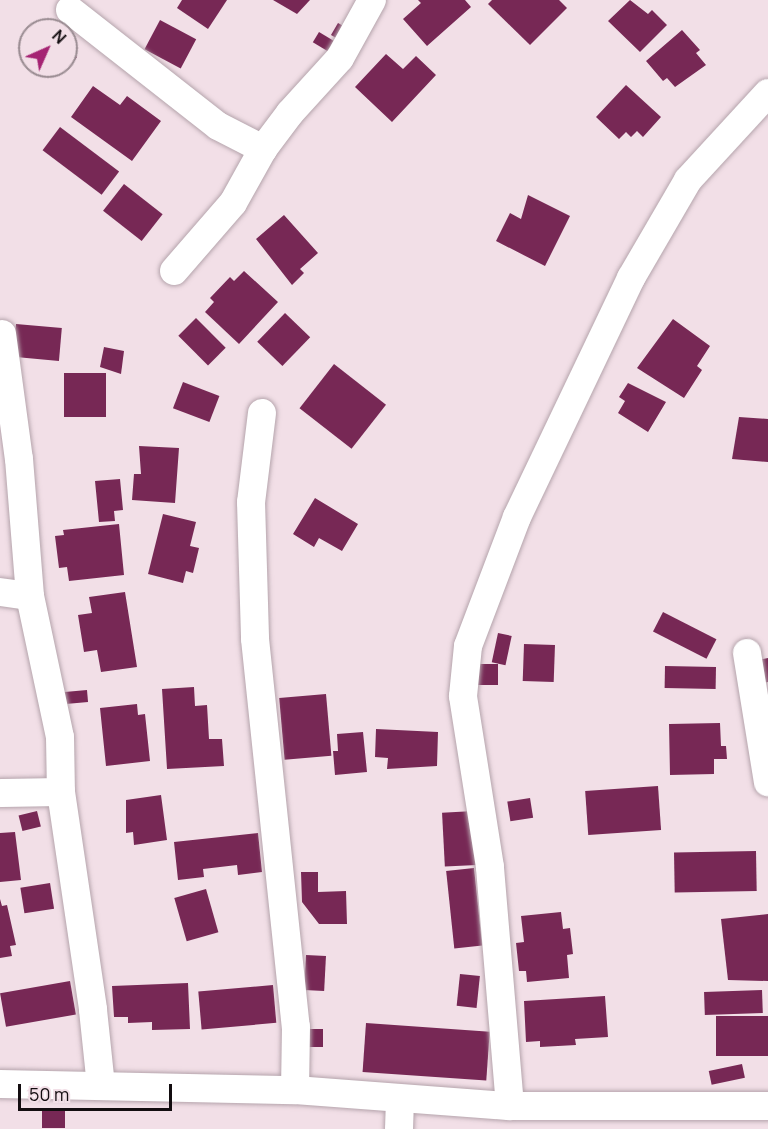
<!DOCTYPE html>
<html>
<head>
<meta charset="utf-8">
<style>
  body { margin:0 }
  #map { position:relative; width:768px; height:1129px; overflow:hidden; background:#f2dfe7; font-family:Manrope,sans-serif }
  div>[style] { position:absolute }
  .building>* { inset:0; background:#772855; transform-origin:0 0 }
  .roads { filter:drop-shadow(0 0 2px #b5a4ac) drop-shadow(0 0 2px #b5a4ac) }
  .minor>* { height:28px; margin:-14px; padding:0 14px; transform-origin:14px; border-radius:14px; background:#fff }
  span { translate:-50% -50%; white-space:nowrap; text-align:center; line-height:1.15; -webkit-text-stroke:6px #f2dfe7; paint-order:stroke }
  .north { position:absolute; left:18px; top:18px; width:60px; height:60px; box-sizing:border-box; background:#f2dfe7; border:2px solid #998b91; border-radius:50%; rotate:45deg; font-size:16px; font-weight:700; line-height:24px; text-align:center; color:#130d10 }
  .north::after { content:''; display:block; margin:auto; width:21px; height:27px; background:#a52473; clip-path:polygon(50% 0,100% 100%,50% 72%,0 100%) }
  .scale { position:absolute; left:18px; top:1084px; width:154px; height:27px; box-sizing:border-box; border:3px solid #130d10; border-top:0; padding-left:8px; font-size:18px; line-height:21px; white-space:nowrap; color:#130d10; -webkit-text-stroke:4px #f2dfe7; paint-order:stroke }
</style>
</head>
<body>
<div id="map">
  <div class="building">
    <div style="clip-path:polygon(182px 0,227px 0,208px 29px,177px 8px)"></div>
    <div style="clip-path:polygon(273px 0,310px 0,297px 14px)"></div>
    <div style="clip-path:polygon(418px 0,465px 0,471px 7px,427px 46px,403px 19px,421px 3px)"></div>
    <div style="clip-path:polygon(492px 0,559px 0,567px 8px,530px 45px,488px 4px)"></div>
    <div style="clip-path:polygon(630px 0,648px 14px,652px 10px,667px 25px,640px 52px,608px 21px)"></div>
    <div style="left:160px;top:20px;width:41px;height:33px;rotate:28deg"></div>
    <div style="left:338px;top:23px;width:14px;height:14px;rotate:30deg"></div>
    <div style="clip-path:polygon(682px 30px,700px 50px,696px 53px,706px 65px,675px 87px,667px 78px,663px 81px,646px 61px)"></div>
    <div style="left:319px;top:32px;width:17px;height:12px;rotate:31deg"></div>
    <div style="clip-path:polygon(66px 49px,77px 57px,71px 64px,66px 60px)"></div>
    <div style="clip-path:polygon(386px 54px,403px 69px,416px 56px,436px 75px,392px 122px,355px 87px)"></div>
    <div style="clip-path:polygon(626px 85px,661px 117px,643px 137px,637px 131px,631px 137px,626px 132px,619px 139px,596px 117px)"></div>
    <div style="clip-path:polygon(93px 86px,120px 105px,127px 96px,161px 121px,132px 161px,71px 117px)"></div>
    <div style="left:60px;top:127px;width:74px;height:29px;rotate:37deg"></div>
    <div style="left:124px;top:184px;width:49px;height:34px;rotate:38deg"></div>
    <div style="clip-path:polygon(528px 195px,570px 216px,545px 266px,496px 241px,510px 213px,521px 219px)"></div>
    <div style="clip-path:polygon(284px 215px,318px 253px,300px 269px,304px 273px,292px 285px,256px 239px)"></div>
    <div style="clip-path:polygon(244px 271px,278px 302px,239px 344px,205px 312px,214px 302px,210px 298px,230px 277px,234px 281px)"></div>
    <div style="left:285px;top:313px;width:35px;height:40px;rotate:44deg"></div>
    <div style="left:196px;top:318px;width:42px;height:25px;rotate:45deg"></div>
    <div style="clip-path:polygon(673px 319px,710px 346px,697px 366px,702px 370px,684px 398px,637px 368px)"></div>
    <div style="left:16px;top:324px;width:46px;height:33px;rotate:5deg"></div>
    <div style="clip-path:polygon(104px 347px,124px 351px,121px 374px,100px 367px)"></div>
    <div style="left:334px;top:364px;width:66px;height:56px;rotate:38deg"></div>
    <div style="left:64px;top:373px;width:42px;height:44px"></div>
    <div style="left:183px;top:382px;width:39px;height:28px;rotate:21deg"></div>
    <div style="clip-path:polygon(628px 383px,666px 402px,648px 432px,618px 413px,625px 401px,619px 397px)"></div>
    <div style="clip-path:polygon(739px 417px,768px 419px,768px 462px,732px 459px)"></div>
    <div style="clip-path:polygon(139px 446px,179px 448px,175px 503px,132px 500px,134px 474px,141px 474px)"></div>
    <div style="clip-path:polygon(120px 479px,123px 510px,114px 511px,115px 521px,99px 522px,95px 481px)"></div>
    <div style="clip-path:polygon(315px 498px,358px 524px,342px 551px,319px 538px,314px 547px,293px 534px)"></div>
    <div style="clip-path:polygon(163px 514px,196px 522px,190px 546px,199px 548px,193px 573px,186px 571px,183px 583px,148px 574px)"></div>
    <div style="clip-path:polygon(119px 524px,124px 575px,69px 581px,67px 567px,59px 568px,55px 536px,64px 535px,63px 530px)"></div>
    <div style="clip-path:polygon(125px 592px,137px 667px,101px 672px,97px 650px,84px 652px,78px 615px,92px 613px,89px 597px)"></div>
    <div style="left:663px;top:612px;width:60px;height:22px;rotate:27deg"></div>
    <div style="left:498px;top:633px;width:14px;height:30px;rotate:12deg"></div>
    <div style="left:524px;top:644px;width:31px;height:37px;rotate:2deg"></div>
    <div style="clip-path:polygon(768px 658px,768px 682px,756px 684px,752px 661px)"></div>
    <div style="left:473px;top:664px;width:25px;height:21px"></div>
    <div style="left:665px;top:666px;width:51px;height:22px;rotate:1deg"></div>
    <div style="clip-path:polygon(194px 687px,195px 706px,207px 705px,209px 739px,222px 739px,224px 766px,167px 769px,162px 689px)"></div>
    <div style="left:87px;top:690px;width:12px;height:25px;rotate:85deg"></div>
    <div style="left:326px;top:694px;width:62px;height:47px;rotate:85deg"></div>
    <div style="clip-path:polygon(137px 704px,138px 715px,145px 714px,150px 761px,106px 766px,100px 708px)"></div>
    <div style="clip-path:polygon(720px 723px,721px 746px,726px 746px,727px 759px,714px 759px,714px 774px,670px 775px,669px 724px)"></div>
    <div style="clip-path:polygon(376px 729px,438px 732px,437px 766px,387px 769px,388px 758px,375px 757px)"></div>
    <div style="clip-path:polygon(363px 732px,367px 772px,335px 775px,333px 751px,338px 751px,337px 734px)"></div>
    <div style="left:658px;top:786px;width:44px;height:73px;rotate:86deg"></div>
    <div style="clip-path:polygon(161px 795px,167px 840px,134px 845px,133px 832px,126px 833px,126px 800px)"></div>
    <div style="left:530px;top:798px;width:20px;height:23px;rotate:81deg"></div>
    <div style="left:37px;top:811px;width:16px;height:19px;rotate:76deg"></div>
    <div style="left:474px;top:811px;width:54px;height:32px;rotate:87deg"></div>
    <div style="clip-path:polygon(15px 832px,21px 880px,0 882px,0 833px)"></div>
    <div style="clip-path:polygon(258px 833px,262px 872px,238px 875px,237px 865px,203px 869px,204px 877px,178px 880px,174px 842px)"></div>
    <div style="left:756px;top:851px;width:40px;height:82px;rotate:89deg"></div>
    <div style="left:474px;top:868px;width:78px;height:28px;rotate:84deg"></div>
    <div style="clip-path:polygon(301px 872px,318px 872px,318px 892px,346px 891px,347px 924px,319px 924px,302px 902px)"></div>
    <div style="left:50px;top:883px;width:26px;height:30px;rotate:81deg"></div>
    <div style="left:206px;top:889px;width:45px;height:33px;rotate:74deg"></div>
    <div style="clip-path:polygon(0 899px,2px 906px,7px 905px,16px 945px,10px 946px,12px 956px,0 958px)"></div>
    <div style="clip-path:polygon(561px 912px,563px 929px,570px 928px,573px 954px,567px 955px,569px 978px,527px 982px,526px 971px,519px 971px,516px 943px,524px 942px,521px 916px)"></div>
    <div style="clip-path:polygon(768px 914px,768px 981px,728px 980px,721px 919px)"></div>
    <div style="left:306px;top:955px;width:20px;height:35px;rotate:3deg"></div>
    <div style="left:460px;top:974px;width:20px;height:32px;rotate:6deg"></div>
    <div style="left:70px;top:981px;width:34px;height:71px;rotate:80deg"></div>
    <div style="clip-path:polygon(188px 983px,190px 1029px,152px 1030px,152px 1022px,128px 1023px,128px 1017px,114px 1017px,112px 986px)"></div>
    <div style="left:273px;top:985px;width:38px;height:75px;rotate:85deg"></div>
    <div style="left:762px;top:990px;width:23px;height:58px;rotate:88deg"></div>
    <div style="clip-path:polygon(605px 996px,608px 1037px,575px 1039px,576px 1045px,540px 1047px,540px 1041px,526px 1042px,524px 1001px)"></div>
    <div style="left:768px;top:1016px;width:40px;height:52px;rotate:90deg"></div>
    <div style="left:366px;top:1023px;width:124px;height:49px;rotate:4deg"></div>
    <div style="left:306px;top:1029px;width:17px;height:18px"></div>
    <div style="left:742px;top:1064px;width:14px;height:34px;rotate:78deg"></div>
    <div style="left:42px;top:1108px;width:23px;height:20px"></div>
  </div>
  <div class="roads">
    <div class="minor">
      <div style="left:70px;top:10px;width:188px;rotate:38.1deg"></div>
      <div style="left:218px;top:126px;width:51px;rotate:27.1deg"></div>
      <div style="left:174px;top:271px;width:90px;rotate:-49.1deg"></div>
      <div style="left:233px;top:203px;width:62px;rotate:-60.9deg"></div>
      <div style="left:263px;top:149px;width:45px;rotate:-53.1deg"></div>
      <div style="left:290px;top:113px;width:74px;rotate:-47.7deg"></div>
      <div style="left:340px;top:58px;width:66px;rotate:-61.1deg"></div>
      <div style="left:2px;top:334px;width:126px;rotate:82.3deg"></div>
      <div style="left:19px;top:459px;width:137px;rotate:85.4deg"></div>
      <div style="left:30px;top:596px;width:144px;rotate:78deg"></div>
      <div style="left:60px;top:737px;width:55px;rotate:89deg"></div>
      <div style="left:61px;top:792px;width:220px;rotate:81.6deg"></div>
      <div style="left:93px;top:1010px;width:76px;rotate:84deg"></div>
      <div style="left:262px;top:413px;width:90px;rotate:97deg"></div>
      <div style="left:251px;top:502px;width:137px;rotate:88.3deg"></div>
      <div style="left:255px;top:639px;width:390px;rotate:84deg"></div>
      <div style="left:296px;top:1027px;width:63px;rotate:90.9deg"></div>
      <div style="left:0;top:592px;width:30px;rotate:8deg"></div>
      <div style="left:747px;top:653px;width:131px;rotate:80.8deg"></div>
      <div style="left:0;top:793px;width:61px;rotate:-0.9deg"></div>
      <div style="left:0;top:1084px;width:295px;rotate:1.2deg"></div>
      <div style="left:295px;top:1090px;width:216px;rotate:4.3deg"></div>
      <div style="left:510px;top:1106px;width:258px"></div>
      <div style="left:510px;top:1106px;width:240px;rotate:-94.8deg"></div>
      <div style="left:490px;top:867px;width:173px;rotate:-99deg"></div>
      <div style="left:463px;top:696px;width:50px;rotate:-84.3deg"></div>
      <div style="left:468px;top:646px;width:138px;rotate:-69.2deg"></div>
      <div style="left:517px;top:517px;width:265px;rotate:-64.5deg"></div>
      <div style="left:631px;top:278px;width:113px;rotate:-59.8deg"></div>
      <div style="left:688px;top:180px;width:118px;rotate:-47.4deg"></div>
      <div style="left:399px;top:1129px;width:29px;rotate:-88deg"></div>
    </div>
  </div>
  <div class="north">N</div>
  <div class="scale">50 m</div>
</div>
</body>
</html>
